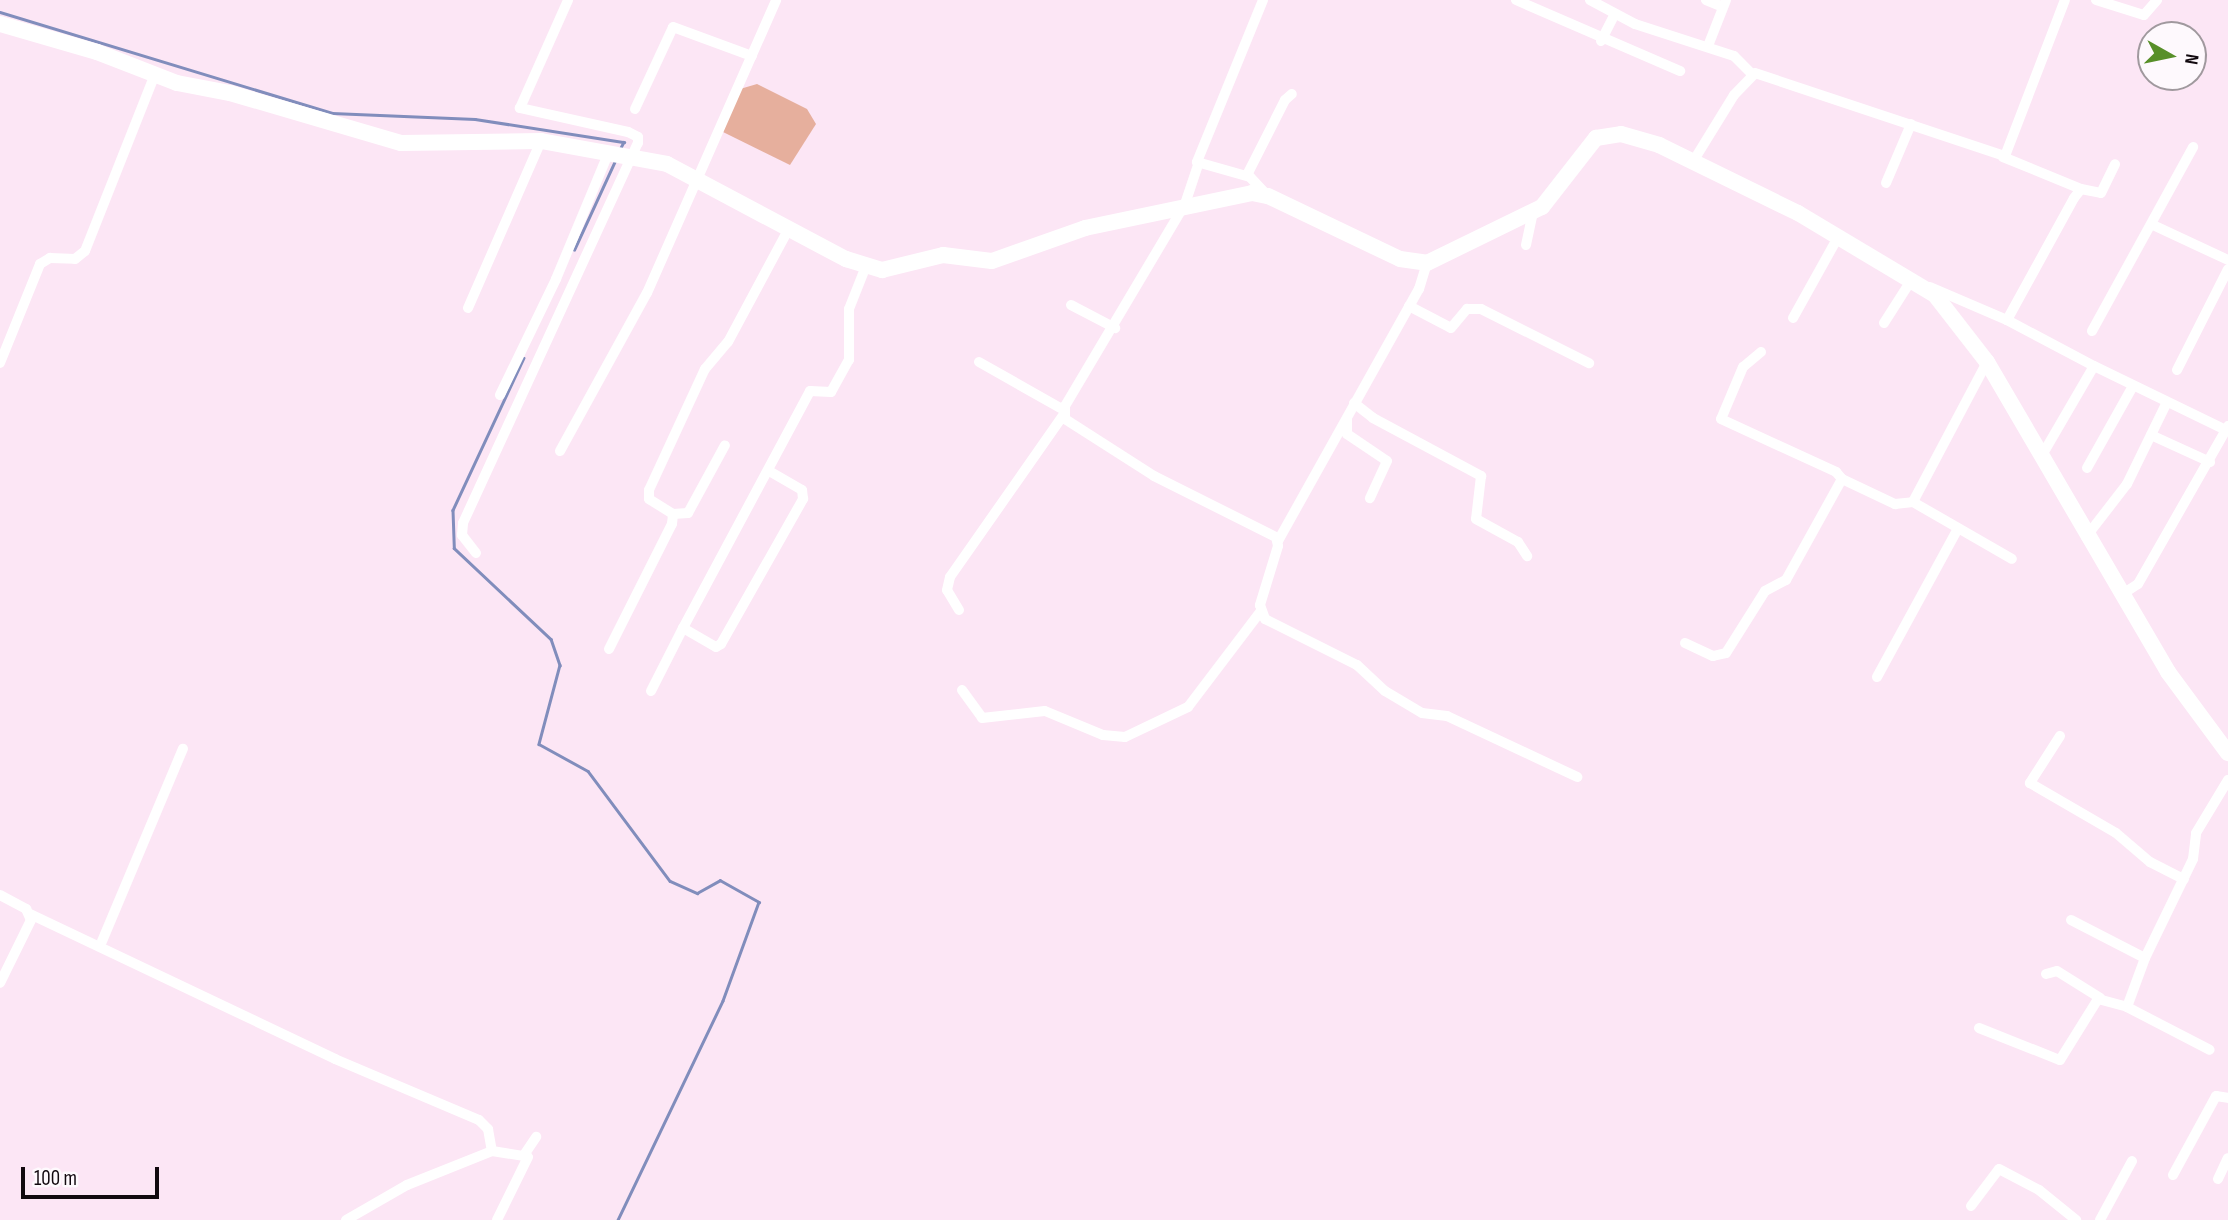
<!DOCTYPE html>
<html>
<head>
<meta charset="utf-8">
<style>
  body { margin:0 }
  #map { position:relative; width:2228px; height:1220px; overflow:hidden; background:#fce6f5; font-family:"Sofia Sans Condensed",sans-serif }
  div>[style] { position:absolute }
  .green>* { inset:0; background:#e6af9d }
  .stream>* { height:2.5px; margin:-1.25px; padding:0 1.25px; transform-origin:1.25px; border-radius:1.25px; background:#818dbc }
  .street>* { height:10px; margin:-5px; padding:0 5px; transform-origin:5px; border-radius:5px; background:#fff }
  .secondary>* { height:16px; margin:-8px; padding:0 8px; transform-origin:8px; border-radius:8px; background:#fff }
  span { translate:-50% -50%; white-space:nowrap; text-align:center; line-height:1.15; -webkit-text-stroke:7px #fef9fd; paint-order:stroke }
  .north { position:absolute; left:2137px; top:21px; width:70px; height:70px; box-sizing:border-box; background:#fef9fd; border:2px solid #a0999e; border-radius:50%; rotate:99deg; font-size:19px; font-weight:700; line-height:28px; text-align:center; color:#12090f }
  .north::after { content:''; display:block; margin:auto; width:24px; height:32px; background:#588f29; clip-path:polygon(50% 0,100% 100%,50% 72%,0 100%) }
  .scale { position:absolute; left:21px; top:1167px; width:138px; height:32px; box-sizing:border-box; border:4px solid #12090f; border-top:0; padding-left:9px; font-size:21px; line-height:24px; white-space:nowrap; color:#12090f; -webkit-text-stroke:5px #fef9fd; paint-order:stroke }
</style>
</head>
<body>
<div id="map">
  <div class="green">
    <div style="clip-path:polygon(757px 84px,807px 109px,816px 124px,790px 165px,723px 132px,740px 89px)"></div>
  </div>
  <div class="stream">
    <div style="left:0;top:12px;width:347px;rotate:16.9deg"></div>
    <div style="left:332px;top:113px;width:143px;rotate:2.4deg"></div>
    <div style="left:475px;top:119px;width:151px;rotate:8.8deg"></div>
    <div style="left:624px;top:142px;width:7px;rotate:117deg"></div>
    <div style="left:574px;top:250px;width:98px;rotate:-65.3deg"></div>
    <div style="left:524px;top:358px;width:168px;rotate:115deg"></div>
    <div style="left:453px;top:510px;width:38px;rotate:88deg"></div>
    <div style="left:454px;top:548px;width:133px;rotate:43.2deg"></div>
    <div style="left:551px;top:639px;width:28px;rotate:71deg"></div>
    <div style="left:560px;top:665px;width:82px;rotate:104.9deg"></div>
    <div style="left:539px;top:744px;width:56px;rotate:28.9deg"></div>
    <div style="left:588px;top:771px;width:137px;rotate:53.3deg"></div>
    <div style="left:670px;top:881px;width:30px;rotate:24deg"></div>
    <div style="left:697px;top:893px;width:26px;rotate:-29deg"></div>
    <div style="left:720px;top:880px;width:45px;rotate:29.4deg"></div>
    <div style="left:759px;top:902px;width:105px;rotate:110deg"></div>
    <div style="left:723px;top:1001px;width:243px;rotate:115.6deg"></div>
  </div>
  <div class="street">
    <div style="left:1263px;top:0;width:175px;rotate:112.2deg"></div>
    <div style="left:1197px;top:162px;width:55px;rotate:15.8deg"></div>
    <div style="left:1250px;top:177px;width:26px;rotate:47deg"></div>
    <div style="left:1516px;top:0;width:179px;rotate:23.4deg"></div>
    <div style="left:1590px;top:0;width:51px;rotate:28.1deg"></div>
    <div style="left:1635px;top:24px;width:104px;rotate:17.9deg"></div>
    <div style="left:1734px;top:56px;width:25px;rotate:45deg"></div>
    <div style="left:1706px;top:0;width:18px;rotate:22deg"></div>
    <div style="left:2096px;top:0;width:50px;rotate:17.4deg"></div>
    <div style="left:2144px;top:15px;width:20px;rotate:-49deg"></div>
    <div style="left:1601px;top:41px;width:29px;rotate:-63deg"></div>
    <div style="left:1708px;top:46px;width:49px;rotate:-68.6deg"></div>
    <div style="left:635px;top:109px;width:90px;rotate:-65.1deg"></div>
    <div style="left:673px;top:27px;width:84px;rotate:20.2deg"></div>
    <div style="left:2003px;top:157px;width:84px;rotate:22.3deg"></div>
    <div style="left:1694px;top:160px;width:76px;rotate:-58.4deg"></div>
    <div style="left:1734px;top:95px;width:30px;rotate:-46deg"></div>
    <div style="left:1755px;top:73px;width:263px;rotate:18.4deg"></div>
    <div style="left:2005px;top:156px;width:167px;rotate:-69deg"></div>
    <div style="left:1198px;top:165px;width:41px;rotate:108.4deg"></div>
    <div style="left:1185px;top:204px;width:235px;rotate:120.7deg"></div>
    <div style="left:1065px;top:406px;width:13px;rotate:90deg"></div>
    <div style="left:1065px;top:419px;width:106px;rotate:32.6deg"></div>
    <div style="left:1154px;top:476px;width:136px;rotate:26.6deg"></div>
    <div style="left:1276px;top:537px;width:9px;rotate:77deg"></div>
    <div style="left:1278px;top:546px;width:62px;rotate:107deg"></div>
    <div style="left:1260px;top:605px;width:15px;rotate:70deg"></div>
    <div style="left:1265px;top:619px;width:103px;rotate:26.6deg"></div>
    <div style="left:1357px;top:665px;width:38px;rotate:43deg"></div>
    <div style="left:1385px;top:691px;width:43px;rotate:30.7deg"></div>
    <div style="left:1422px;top:713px;width:25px;rotate:7deg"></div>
    <div style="left:1447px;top:716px;width:144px;rotate:25.1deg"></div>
    <div style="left:1247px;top:175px;width:84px;rotate:-63.1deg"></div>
    <div style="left:1285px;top:100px;width:9px;rotate:-41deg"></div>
    <div style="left:1886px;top:183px;width:64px;rotate:-67deg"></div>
    <div style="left:2153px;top:225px;width:83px;rotate:25deg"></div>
    <div style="left:1526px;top:245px;width:34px;rotate:-78deg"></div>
    <div style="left:1930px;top:287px;width:84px;rotate:23.2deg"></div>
    <div style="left:2007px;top:320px;width:98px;rotate:27.9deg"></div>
    <div style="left:1071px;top:305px;width:50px;rotate:27.6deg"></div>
    <div style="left:1409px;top:306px;width:47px;rotate:27.6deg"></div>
    <div style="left:1451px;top:328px;width:25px;rotate:-50deg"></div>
    <div style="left:1467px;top:309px;width:14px"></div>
    <div style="left:1481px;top:309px;width:121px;rotate:26.6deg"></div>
    <div style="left:468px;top:308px;width:182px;rotate:-66.4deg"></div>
    <div style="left:1793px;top:318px;width:93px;rotate:-60.9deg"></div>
    <div style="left:2007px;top:320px;width:139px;rotate:-61.2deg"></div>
    <div style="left:2074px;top:198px;width:11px;rotate:-52deg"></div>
    <div style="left:2081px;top:189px;width:20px;rotate:11deg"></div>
    <div style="left:2101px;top:193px;width:32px;rotate:-64deg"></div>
    <div style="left:1884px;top:323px;width:52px;rotate:-57.5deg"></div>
    <div style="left:2092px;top:331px;width:210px;rotate:-61.2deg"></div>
    <div style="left:1761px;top:352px;width:23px;rotate:140deg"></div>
    <div style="left:1743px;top:367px;width:56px;rotate:112.9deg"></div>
    <div style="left:1721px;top:419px;width:127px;rotate:24.7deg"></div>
    <div style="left:1836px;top:472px;width:9px;rotate:49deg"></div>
    <div style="left:979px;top:362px;width:98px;rotate:29.5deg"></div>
    <div style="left:1987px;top:362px;width:158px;rotate:117.9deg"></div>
    <div style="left:1913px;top:502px;width:114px;rotate:29.9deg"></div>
    <div style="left:0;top:363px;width:107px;rotate:-68deg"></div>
    <div style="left:40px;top:264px;width:12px;rotate:-31deg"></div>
    <div style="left:50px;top:258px;width:25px;rotate:2deg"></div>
    <div style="left:75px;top:259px;width:13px;rotate:-39deg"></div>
    <div style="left:85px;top:251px;width:187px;rotate:-68.4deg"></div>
    <div style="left:2177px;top:370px;width:113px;rotate:-63.2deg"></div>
    <div style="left:500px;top:395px;width:129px;rotate:-64.2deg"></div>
    <div style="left:556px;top:279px;width:135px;rotate:-67.4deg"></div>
    <div style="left:1354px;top:403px;width:24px;rotate:38deg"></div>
    <div style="left:1373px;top:418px;width:123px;rotate:28.2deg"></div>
    <div style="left:1481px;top:476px;width:43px;rotate:96.6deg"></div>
    <div style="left:1476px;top:519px;width:48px;rotate:28.7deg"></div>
    <div style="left:1518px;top:542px;width:17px;rotate:57deg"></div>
    <div style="left:1347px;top:419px;width:15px;rotate:90deg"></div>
    <div style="left:1347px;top:434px;width:48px;rotate:34deg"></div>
    <div style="left:1387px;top:461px;width:41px;rotate:114.7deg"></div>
    <div style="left:2151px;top:435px;width:65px;rotate:24.6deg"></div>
    <div style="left:560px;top:451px;width:180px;rotate:-61.2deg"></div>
    <div style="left:647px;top:293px;width:320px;rotate:-66.2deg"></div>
    <div style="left:2041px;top:457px;width:105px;rotate:-59.8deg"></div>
    <div style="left:2094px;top:366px;width:147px;rotate:25.9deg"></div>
    <div style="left:2087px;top:468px;width:94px;rotate:-60.7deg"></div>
    <div style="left:673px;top:514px;width:15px;rotate:-4deg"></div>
    <div style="left:688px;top:513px;width:77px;rotate:-61.4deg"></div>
    <div style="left:2086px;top:537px;width:67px;rotate:-52.3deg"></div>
    <div style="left:2127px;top:484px;width:91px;rotate:-64deg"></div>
    <div style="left:1278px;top:541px;width:289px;rotate:-60.8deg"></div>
    <div style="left:1419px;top:289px;width:27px;rotate:-73deg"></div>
    <div style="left:476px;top:553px;width:23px;rotate:-128deg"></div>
    <div style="left:462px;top:535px;width:12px;rotate:-85deg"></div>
    <div style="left:463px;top:523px;width:418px;rotate:-65.3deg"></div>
    <div style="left:638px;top:143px;width:6px;rotate:-90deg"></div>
    <div style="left:638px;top:137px;width:11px;rotate:-153deg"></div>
    <div style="left:628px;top:132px;width:111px;rotate:-167.5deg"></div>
    <div style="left:520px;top:108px;width:118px;rotate:-66deg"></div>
    <div style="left:2121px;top:595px;width:20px;rotate:-33deg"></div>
    <div style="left:2138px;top:584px;width:182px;rotate:-60.3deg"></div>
    <div style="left:959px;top:610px;width:23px;rotate:-121deg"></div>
    <div style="left:947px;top:590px;width:13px;rotate:-77deg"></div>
    <div style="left:950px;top:577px;width:199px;rotate:-55deg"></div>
    <div style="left:683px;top:628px;width:269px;rotate:-61.8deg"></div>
    <div style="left:810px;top:391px;width:21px;rotate:3deg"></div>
    <div style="left:831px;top:392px;width:37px;rotate:-61deg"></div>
    <div style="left:849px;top:360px;width:51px;rotate:-90deg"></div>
    <div style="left:849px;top:309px;width:46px;rotate:-68.4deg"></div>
    <div style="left:1685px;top:643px;width:31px;rotate:25deg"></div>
    <div style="left:1713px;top:656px;width:13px;rotate:-13deg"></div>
    <div style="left:1726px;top:653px;width:73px;rotate:-57.8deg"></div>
    <div style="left:1765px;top:591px;width:24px;rotate:-28deg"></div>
    <div style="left:1786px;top:580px;width:115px;rotate:-61deg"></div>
    <div style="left:1842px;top:479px;width:59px;rotate:25.3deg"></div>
    <div style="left:1895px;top:504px;width:18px;rotate:-6deg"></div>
    <div style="left:609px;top:649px;width:140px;rotate:-63.3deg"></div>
    <div style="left:672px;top:524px;width:10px;rotate:-84deg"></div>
    <div style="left:673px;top:514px;width:28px;rotate:-148deg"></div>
    <div style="left:649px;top:499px;width:9px;rotate:-90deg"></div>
    <div style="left:649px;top:490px;width:133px;rotate:-65.2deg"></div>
    <div style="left:705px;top:369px;width:35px;rotate:-50deg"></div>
    <div style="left:728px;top:342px;width:127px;rotate:-61.8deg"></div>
    <div style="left:1877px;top:677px;width:167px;rotate:-61.4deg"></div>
    <div style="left:962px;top:690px;width:34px;rotate:54deg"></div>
    <div style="left:982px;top:718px;width:63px;rotate:-6.3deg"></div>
    <div style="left:1045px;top:711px;width:63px;rotate:22.5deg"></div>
    <div style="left:1103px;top:735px;width:22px;rotate:5deg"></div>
    <div style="left:1125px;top:737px;width:70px;rotate:-25.5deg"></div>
    <div style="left:1188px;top:707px;width:119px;rotate:-52.8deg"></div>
    <div style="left:651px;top:691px;width:71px;rotate:-63.1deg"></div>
    <div style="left:683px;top:628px;width:38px;rotate:30deg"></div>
    <div style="left:716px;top:647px;width:6px;rotate:-31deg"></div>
    <div style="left:721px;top:644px;width:167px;rotate:-60.5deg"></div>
    <div style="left:803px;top:499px;width:9px;rotate:-96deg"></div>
    <div style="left:802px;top:490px;width:39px;rotate:-150deg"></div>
    <div style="left:2060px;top:736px;width:56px;rotate:122.6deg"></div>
    <div style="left:2030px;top:783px;width:99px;rotate:30.2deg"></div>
    <div style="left:2116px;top:833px;width:45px;rotate:40.5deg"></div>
    <div style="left:2150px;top:862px;width:38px;rotate:27deg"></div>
    <div style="left:0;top:895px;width:30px;rotate:28deg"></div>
    <div style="left:26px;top:909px;width:12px;rotate:66deg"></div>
    <div style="left:31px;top:920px;width:70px;rotate:116.2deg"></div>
    <div style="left:30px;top:914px;width:338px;rotate:25.4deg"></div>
    <div style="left:335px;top:1059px;width:156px;rotate:23deg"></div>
    <div style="left:479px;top:1120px;width:13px;rotate:45deg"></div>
    <div style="left:488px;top:1129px;width:22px;rotate:80deg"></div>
    <div style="left:492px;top:1151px;width:36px;rotate:9deg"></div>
    <div style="left:528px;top:1157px;width:70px;rotate:116.2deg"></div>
    <div style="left:2071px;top:920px;width:83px;rotate:27.2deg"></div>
    <div style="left:100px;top:946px;width:214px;rotate:-67.2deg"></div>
    <div style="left:2046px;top:974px;width:11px;rotate:-15deg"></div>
    <div style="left:2057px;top:971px;width:51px;rotate:32.1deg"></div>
    <div style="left:2127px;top:1007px;width:93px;rotate:27.4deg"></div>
    <div style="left:1979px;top:1028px;width:87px;rotate:21.6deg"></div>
    <div style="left:2060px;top:1060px;width:72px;rotate:-58.1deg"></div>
    <div style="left:2098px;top:999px;width:30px;rotate:15deg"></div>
    <div style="left:2127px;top:1007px;width:52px;rotate:-69.8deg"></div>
    <div style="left:2145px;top:958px;width:110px;rotate:-64.1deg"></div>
    <div style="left:2193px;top:859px;width:26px;rotate:-83deg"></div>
    <div style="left:2196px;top:833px;width:62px;rotate:-58.9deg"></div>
    <div style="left:524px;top:1155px;width:22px;rotate:-56deg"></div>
    <div style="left:2173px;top:1175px;width:90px;rotate:-61.4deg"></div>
    <div style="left:2216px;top:1096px;width:12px;rotate:9deg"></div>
    <div style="left:2218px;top:1179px;width:23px;rotate:-65deg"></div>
    <div style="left:1971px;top:1206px;width:46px;rotate:-52.9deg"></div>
    <div style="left:1999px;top:1169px;width:45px;rotate:27.7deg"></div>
    <div style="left:2039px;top:1190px;width:48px;rotate:39deg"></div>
    <div style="left:346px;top:1220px;width:70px;rotate:-29.8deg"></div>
    <div style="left:407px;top:1185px;width:92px;rotate:-21.8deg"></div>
    <div style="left:2100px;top:1220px;width:67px;rotate:-61.5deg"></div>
  </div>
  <div class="secondary">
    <div style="left:0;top:24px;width:101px;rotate:16.1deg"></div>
    <div style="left:97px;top:52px;width:86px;rotate:21.2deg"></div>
    <div style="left:177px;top:83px;width:54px;rotate:10.7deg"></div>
    <div style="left:230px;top:93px;width:178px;rotate:16.3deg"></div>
    <div style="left:401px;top:143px;width:140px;rotate:-0.8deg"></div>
    <div style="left:541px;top:141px;width:128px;rotate:10.3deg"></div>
    <div style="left:667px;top:164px;width:203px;rotate:28deg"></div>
    <div style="left:846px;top:259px;width:38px;rotate:17deg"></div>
    <div style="left:882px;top:270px;width:63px;rotate:-13.8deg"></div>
    <div style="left:943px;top:255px;width:49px;rotate:7deg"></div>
    <div style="left:992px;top:261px;width:99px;rotate:-19.5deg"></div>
    <div style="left:1085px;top:228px;width:171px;rotate:-11.8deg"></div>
    <div style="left:1252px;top:193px;width:16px;rotate:11deg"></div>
    <div style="left:1268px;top:196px;width:146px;rotate:25.5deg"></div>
    <div style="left:1400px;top:259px;width:27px;rotate:8deg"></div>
    <div style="left:1427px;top:263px;width:128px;rotate:-26deg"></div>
    <div style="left:1542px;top:207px;width:88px;rotate:-52deg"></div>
    <div style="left:1596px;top:138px;width:25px;rotate:-9deg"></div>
    <div style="left:1621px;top:134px;width:40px;rotate:16deg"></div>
    <div style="left:1659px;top:145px;width:155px;rotate:26.1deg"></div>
    <div style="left:1798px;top:213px;width:160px;rotate:30.9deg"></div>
    <div style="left:1935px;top:295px;width:85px;rotate:52.2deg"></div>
    <div style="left:1987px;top:362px;width:359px;rotate:59.7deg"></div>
    <div style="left:2168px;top:672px;width:101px;rotate:53.5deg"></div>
  </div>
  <div class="north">N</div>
  <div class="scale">100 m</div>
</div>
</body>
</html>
